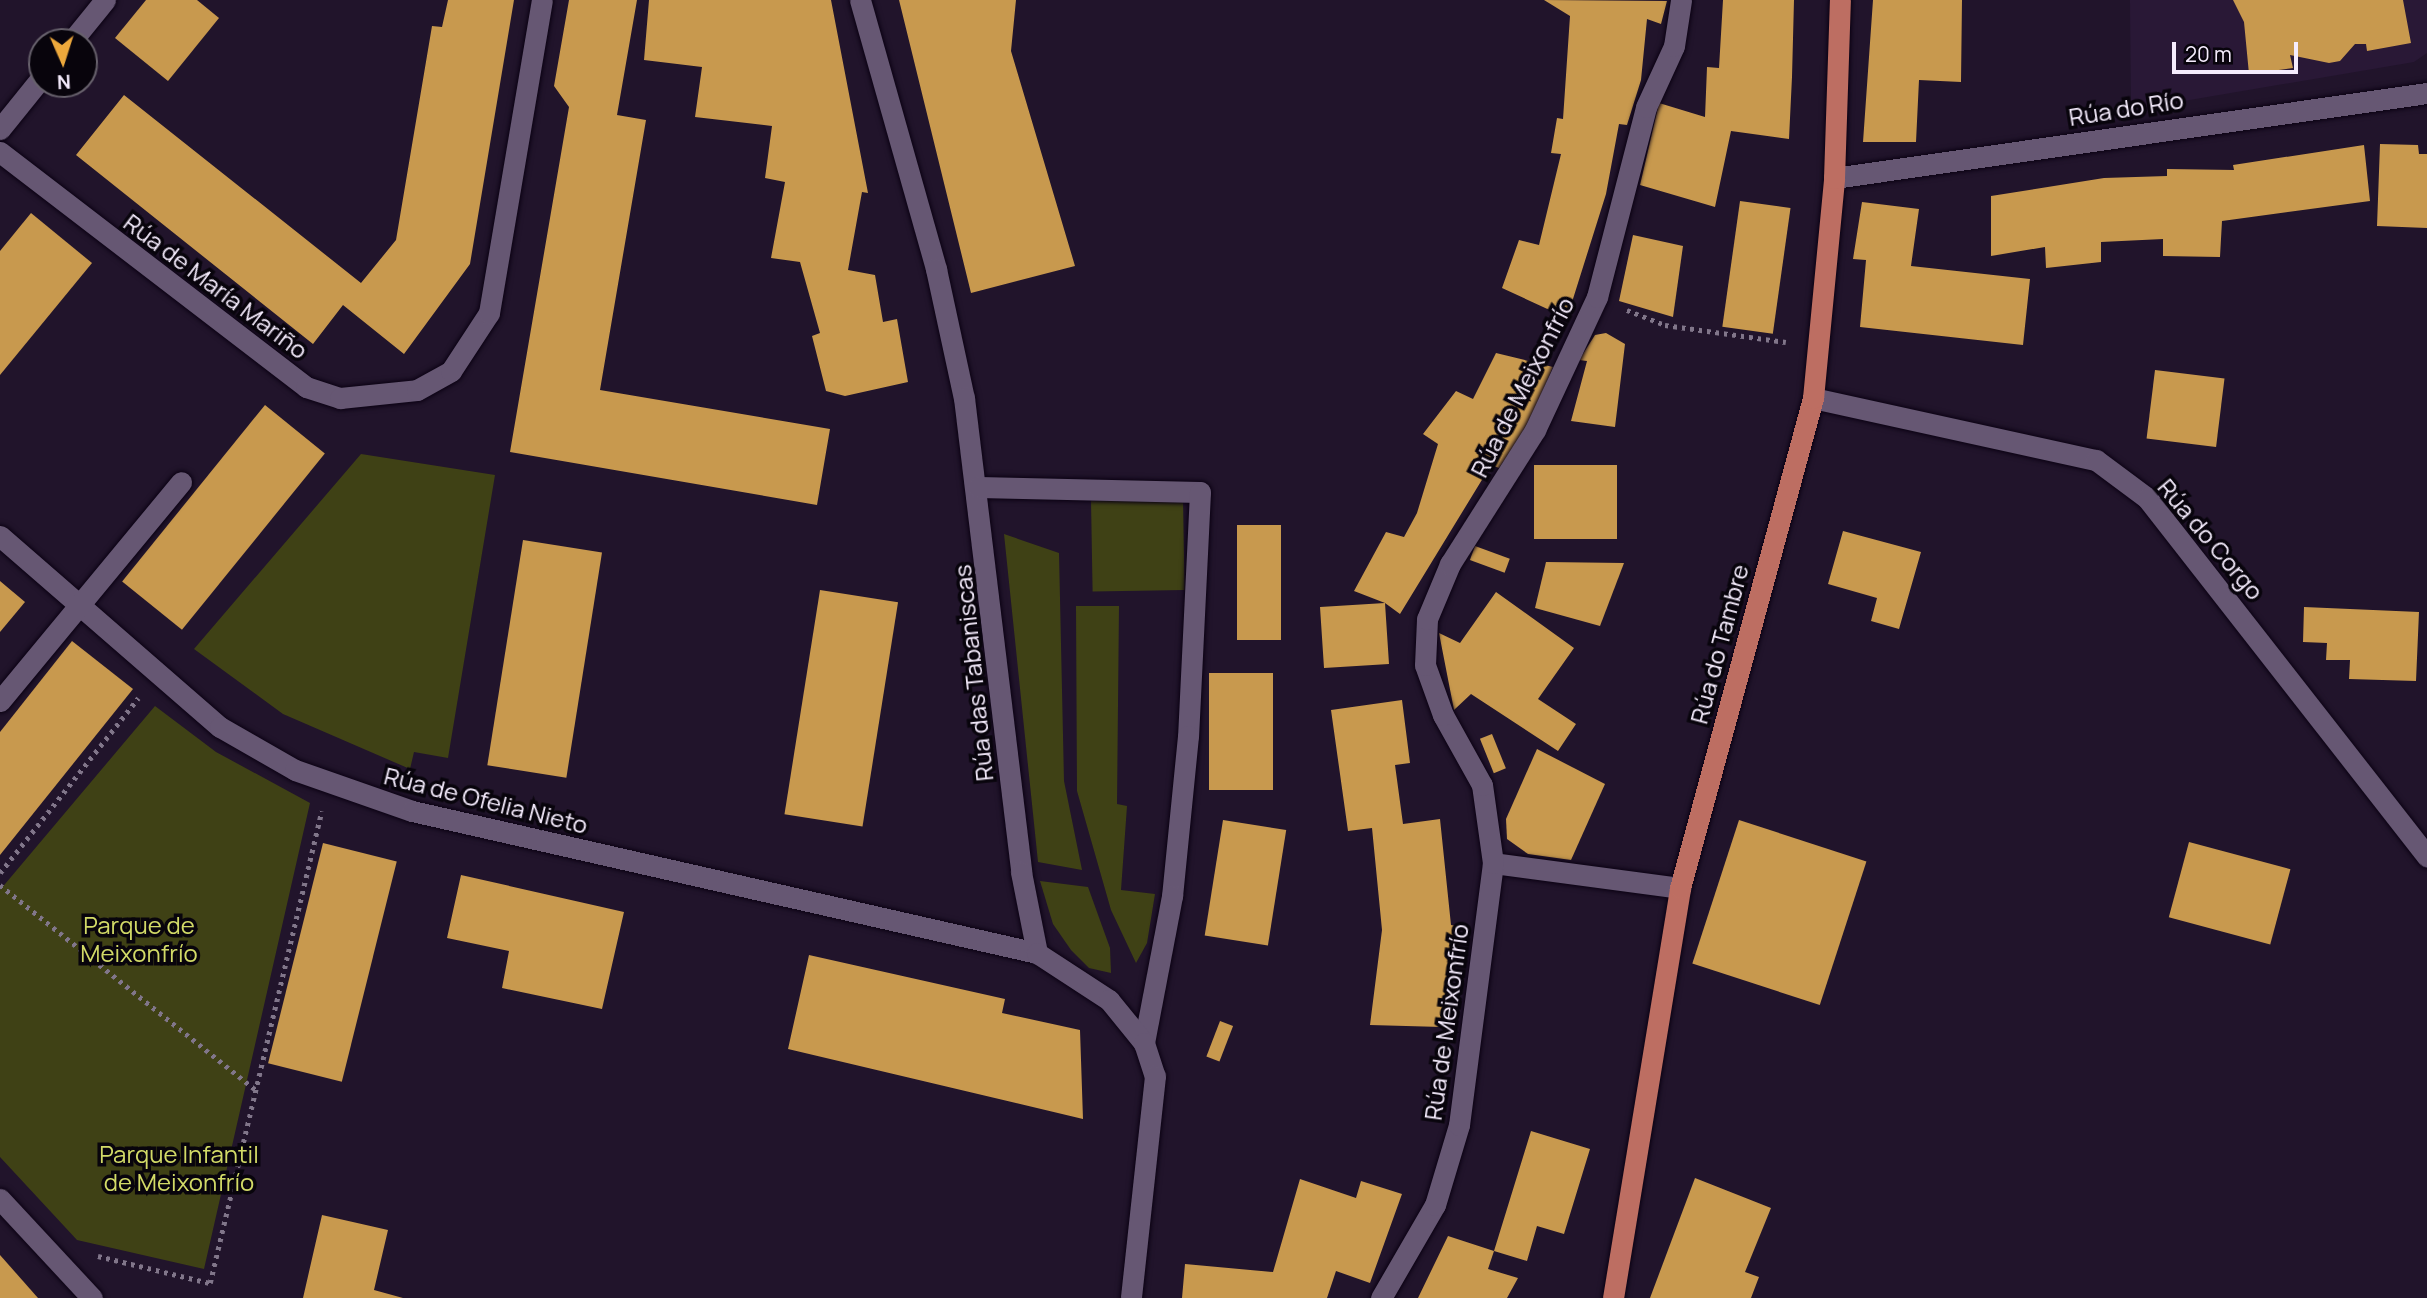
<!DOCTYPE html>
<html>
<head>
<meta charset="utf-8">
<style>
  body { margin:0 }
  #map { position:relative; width:2427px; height:1298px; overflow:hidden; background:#21142b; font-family:Manrope,sans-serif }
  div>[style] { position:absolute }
  .built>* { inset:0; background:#291836 }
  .green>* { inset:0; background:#3f4115; transform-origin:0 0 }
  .building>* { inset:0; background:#c8994e; transform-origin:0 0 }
  .path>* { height:4.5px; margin-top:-2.25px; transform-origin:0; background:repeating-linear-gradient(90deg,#81768a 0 3.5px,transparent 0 8.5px) }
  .roads { filter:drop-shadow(0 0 2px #0b0213) drop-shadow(0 0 2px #0b0213) }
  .minor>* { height:21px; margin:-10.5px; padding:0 10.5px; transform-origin:10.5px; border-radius:10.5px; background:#665773 }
  .major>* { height:21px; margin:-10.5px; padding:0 10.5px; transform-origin:10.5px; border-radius:10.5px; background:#bd6e62 }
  span { translate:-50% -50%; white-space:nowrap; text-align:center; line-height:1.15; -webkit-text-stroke:7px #08040c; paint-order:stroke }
  .street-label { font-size:24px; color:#f5ecfd }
  .park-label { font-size:24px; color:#d2da67 }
  .north { position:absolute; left:28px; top:28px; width:70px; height:70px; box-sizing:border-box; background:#08040c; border:2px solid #67616c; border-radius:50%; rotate:177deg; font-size:19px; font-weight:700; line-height:28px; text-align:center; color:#f5ecfd }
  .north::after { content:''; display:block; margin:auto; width:24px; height:32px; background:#eda83c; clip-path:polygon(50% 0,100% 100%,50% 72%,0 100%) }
  .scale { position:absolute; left:2172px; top:42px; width:126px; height:32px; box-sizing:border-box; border:4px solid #f5ecfd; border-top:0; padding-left:9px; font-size:21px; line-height:24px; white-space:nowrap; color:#f5ecfd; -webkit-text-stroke:5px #08040c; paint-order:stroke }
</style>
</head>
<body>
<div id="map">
  <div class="built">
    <div style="clip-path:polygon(2130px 0,2427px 0,2427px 53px,2414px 62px,2131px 110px)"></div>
  </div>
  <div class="green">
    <div style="clip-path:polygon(361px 454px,495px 475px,448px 758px,414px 752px,410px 769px,283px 714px,194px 649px)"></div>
    <div style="left:1183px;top:499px;width:91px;height:92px;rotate:89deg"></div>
    <div style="clip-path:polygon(1004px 534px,1059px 553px,1064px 781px,1082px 870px,1038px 862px)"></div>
    <div style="clip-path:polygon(1076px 606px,1119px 606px,1117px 804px,1127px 806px,1121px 890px,1155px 894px,1147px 943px,1136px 963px,1111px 910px,1077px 791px)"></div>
    <div style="clip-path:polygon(155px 706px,216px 752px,310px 803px,204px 1269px,77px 1240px,0 1157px,0 890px)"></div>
    <div style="clip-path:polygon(1040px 881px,1088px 887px,1110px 948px,1111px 973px,1089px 968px,1071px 950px,1053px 924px)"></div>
  </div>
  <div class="building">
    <div style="clip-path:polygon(146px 0,197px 0,219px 18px,168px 81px,115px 38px)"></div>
    <div style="clip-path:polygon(448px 0,514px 0,470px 264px,404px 354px,343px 305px,313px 344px,76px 155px,124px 95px,361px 283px,396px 240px,432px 26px,442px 27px)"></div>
    <div style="clip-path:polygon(569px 0,637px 0,617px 115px,646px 120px,600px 390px,830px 429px,817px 505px,510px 452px,569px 107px,554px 86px)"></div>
    <div style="clip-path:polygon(649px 0,831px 0,868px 193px,862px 192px,848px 270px,875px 275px,883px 322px,897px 319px,908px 382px,845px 396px,826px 391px,812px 336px,820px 333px,800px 262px,771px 258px,785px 182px,765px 178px,772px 126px,695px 117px,702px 67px,644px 60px)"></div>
    <div style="clip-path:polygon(899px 0,1016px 0,1011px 51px,1075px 266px,971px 293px)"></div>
    <div style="clip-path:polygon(1544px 0,1667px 1px,1661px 24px,1647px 19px,1641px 80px,1627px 125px,1619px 124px,1606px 194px,1567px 318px,1502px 288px,1519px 240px,1539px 245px,1561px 154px,1551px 153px,1557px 118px,1563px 119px,1570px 16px)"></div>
    <div style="clip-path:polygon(1723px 0,1794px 0,1792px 77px,1789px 139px,1731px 131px,1715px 207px,1640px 185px,1659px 103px,1705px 117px,1707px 67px,1719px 68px)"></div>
    <div style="clip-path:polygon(1873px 0,1962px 0,1961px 82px,1919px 80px,1916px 142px,1863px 142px)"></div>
    <div style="clip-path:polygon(2233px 0,2403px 0,2411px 43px,2367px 51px,2366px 44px,2355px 44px,2340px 61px,2329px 63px,2290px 55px,2293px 68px,2249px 74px,2244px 22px)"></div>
    <div style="clip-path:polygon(2380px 144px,2418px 145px,2419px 154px,2427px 154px,2427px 228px,2377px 226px)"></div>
    <div style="clip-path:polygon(2364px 145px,2370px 201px,2222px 221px,2220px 257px,2163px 256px,2163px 239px,2101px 242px,2101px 262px,2046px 268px,2045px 247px,1991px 256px,1991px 196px,2104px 178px,2167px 176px,2167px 169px,2234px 170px,2233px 165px)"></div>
    <div style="left:1740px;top:201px;width:51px;height:127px;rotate:8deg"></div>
    <div style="clip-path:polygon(1862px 202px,1919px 209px,1911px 266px,2030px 279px,2023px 345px,1860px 327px,1866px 260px,1853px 259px)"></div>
    <div style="clip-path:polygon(31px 213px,92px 263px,0 375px,0 251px)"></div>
    <div style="clip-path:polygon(1633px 235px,1683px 246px,1673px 317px,1619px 301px)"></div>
    <div style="clip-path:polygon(1606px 333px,1625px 344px,1615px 427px,1571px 421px,1587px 361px,1579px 360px,1595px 335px)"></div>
    <div style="clip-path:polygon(1496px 353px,1553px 367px,1527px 428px,1499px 468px,1491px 465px,1400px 614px,1385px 603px,1389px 664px,1324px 668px,1320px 607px,1385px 603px,1354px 591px,1386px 532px,1404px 537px,1417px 513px,1438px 444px,1423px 434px,1456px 391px,1473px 399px)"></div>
    <div style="left:2155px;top:370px;width:70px;height:69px;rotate:7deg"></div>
    <div style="left:265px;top:405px;width:77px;height:227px;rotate:39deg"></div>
    <div style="left:1534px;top:465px;width:83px;height:74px"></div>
    <div style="left:1281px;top:525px;width:115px;height:44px;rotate:90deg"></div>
    <div style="clip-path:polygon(1843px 531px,1921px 552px,1899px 629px,1871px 621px,1877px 598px,1828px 584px)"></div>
    <div style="left:523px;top:540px;width:80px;height:228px;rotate:9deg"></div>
    <div style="left:1475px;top:546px;width:37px;height:15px;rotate:20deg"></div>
    <div style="clip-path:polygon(1546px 562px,1624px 563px,1600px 626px,1535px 608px)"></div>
    <div style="clip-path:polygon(0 581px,25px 602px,0 632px)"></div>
    <div style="left:820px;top:590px;width:79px;height:227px;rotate:9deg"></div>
    <div style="clip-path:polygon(1496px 592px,1574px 648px,1538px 699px,1576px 724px,1558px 751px,1471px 694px,1454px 710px,1439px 633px,1460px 643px)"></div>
    <div style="clip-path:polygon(2304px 607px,2419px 612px,2416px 681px,2349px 679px,2350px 660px,2326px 660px,2327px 643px,2303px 642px)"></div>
    <div style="clip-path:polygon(72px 641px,133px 689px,0 855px,0 732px)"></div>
    <div style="left:1209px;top:673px;width:64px;height:117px"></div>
    <div style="clip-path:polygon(1402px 700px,1410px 763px,1395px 765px,1403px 824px,1440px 819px,1451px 925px,1457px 926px,1442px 1027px,1370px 1025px,1382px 930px,1372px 828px,1348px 831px,1331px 710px)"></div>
    <div style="left:1492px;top:734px;width:37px;height:13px;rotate:68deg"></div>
    <div style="clip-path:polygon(1537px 749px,1605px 784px,1571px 860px,1528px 854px,1507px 839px,1506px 819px)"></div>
    <div style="left:1223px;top:820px;width:64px;height:117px;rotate:9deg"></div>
    <div style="left:1739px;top:820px;width:134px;height:151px;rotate:18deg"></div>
    <div style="left:2189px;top:842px;width:105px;height:78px;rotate:15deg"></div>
    <div style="left:323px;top:843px;width:76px;height:227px;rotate:14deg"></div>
    <div style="clip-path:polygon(461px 875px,624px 912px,602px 1009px,502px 988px,509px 951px,447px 938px)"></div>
    <div style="clip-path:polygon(809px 955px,1005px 999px,1002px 1013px,1080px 1030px,1083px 1119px,788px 1049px)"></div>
    <div style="left:1220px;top:1021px;width:14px;height:38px;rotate:21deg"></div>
    <div style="clip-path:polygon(1531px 1131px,1590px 1149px,1564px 1234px,1537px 1226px,1527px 1261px,1494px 1251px,1488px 1269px,1518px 1278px,1507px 1298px,1418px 1298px,1448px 1236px,1494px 1251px)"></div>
    <div style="clip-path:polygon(1695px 1178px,1771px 1208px,1745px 1272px,1759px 1277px,1751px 1298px,1650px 1298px)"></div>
    <div style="clip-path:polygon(1300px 1179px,1356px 1198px,1361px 1181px,1402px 1194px,1370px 1283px,1336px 1271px,1327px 1298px,1182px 1298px,1185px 1264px,1273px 1272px)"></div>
    <div style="clip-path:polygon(322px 1215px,388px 1230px,374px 1290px,403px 1298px,303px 1298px)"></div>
    <div style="clip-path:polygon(0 1255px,38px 1298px,0 1298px)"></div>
  </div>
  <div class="path">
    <div style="left:1627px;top:310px;width:41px;rotate:21.5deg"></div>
    <div style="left:1665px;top:325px;width:122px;rotate:8deg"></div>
    <div style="left:0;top:873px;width:223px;rotate:-51.7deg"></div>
    <div style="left:0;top:885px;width:329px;rotate:38.7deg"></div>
    <div style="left:98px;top:1256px;width:115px;rotate:13.6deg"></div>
    <div style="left:210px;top:1283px;width:485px;rotate:-76.7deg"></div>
  </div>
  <div class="roads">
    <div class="minor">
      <div style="left:860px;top:0;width:280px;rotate:74.2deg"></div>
      <div style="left:936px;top:269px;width:132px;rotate:77.8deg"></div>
      <div style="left:964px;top:398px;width:477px;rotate:83.1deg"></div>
      <div style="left:1021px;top:872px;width:83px;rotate:78.8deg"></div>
      <div style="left:71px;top:42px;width:54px;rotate:-51deg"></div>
      <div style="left:0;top:129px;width:67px;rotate:-51.1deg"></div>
      <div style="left:0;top:152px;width:386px;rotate:37.5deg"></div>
      <div style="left:306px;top:387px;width:36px;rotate:18deg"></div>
      <div style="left:340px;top:398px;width:77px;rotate:-5.9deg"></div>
      <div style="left:417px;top:390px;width:39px;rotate:-29deg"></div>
      <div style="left:451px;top:371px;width:69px;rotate:-56.8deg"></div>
      <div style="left:489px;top:313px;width:317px;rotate:-80.4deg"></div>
      <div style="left:1834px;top:178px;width:599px;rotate:-8.16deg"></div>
      <div style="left:1813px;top:398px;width:290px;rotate:12.4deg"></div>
      <div style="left:2096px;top:460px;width:64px;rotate:36.7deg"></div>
      <div style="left:2147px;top:498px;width:455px;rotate:52deg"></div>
      <div style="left:978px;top:487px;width:222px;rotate:1.3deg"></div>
      <div style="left:1200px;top:492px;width:244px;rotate:92.8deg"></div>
      <div style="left:1188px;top:736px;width:161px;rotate:95.7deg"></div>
      <div style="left:1172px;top:896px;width:150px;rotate:100.8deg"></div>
      <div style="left:0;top:536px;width:291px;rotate:41deg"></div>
      <div style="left:220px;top:727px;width:86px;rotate:29.8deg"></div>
      <div style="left:295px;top:770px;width:124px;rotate:19.3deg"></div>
      <div style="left:412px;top:811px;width:641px;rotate:12.8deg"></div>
      <div style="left:1037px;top:953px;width:86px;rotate:33.1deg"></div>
      <div style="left:1109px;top:1000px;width:55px;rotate:50.9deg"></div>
      <div style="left:1144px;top:1043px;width:35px;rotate:72deg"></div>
      <div style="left:1155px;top:1076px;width:223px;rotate:96.2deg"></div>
      <div style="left:0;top:701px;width:284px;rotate:-50.4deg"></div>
      <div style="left:1493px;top:863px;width:189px;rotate:7.6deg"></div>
      <div style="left:0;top:1199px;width:135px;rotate:47.1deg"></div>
      <div style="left:1381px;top:1298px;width:108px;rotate:-59.9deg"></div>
      <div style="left:1435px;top:1205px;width:84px;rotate:-73.3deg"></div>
      <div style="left:1459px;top:1125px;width:264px;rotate:-82.6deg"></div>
      <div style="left:1493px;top:863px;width:79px;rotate:-98deg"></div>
      <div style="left:1482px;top:785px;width:80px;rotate:-119.1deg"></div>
      <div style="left:1443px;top:715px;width:53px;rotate:-109.8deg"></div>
      <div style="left:1425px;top:665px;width:46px;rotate:-87.5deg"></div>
      <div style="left:1427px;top:619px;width:60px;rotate:-67.3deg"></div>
      <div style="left:1450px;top:564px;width:159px;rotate:-57.6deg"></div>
      <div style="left:1535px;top:430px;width:147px;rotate:-65deg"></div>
      <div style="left:1597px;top:297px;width:196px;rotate:-75.5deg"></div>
      <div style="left:1646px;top:107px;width:67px;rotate:-65.3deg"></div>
      <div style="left:1674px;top:46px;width:47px;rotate:-81.3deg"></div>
    </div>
    <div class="major">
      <div style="left:1613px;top:1298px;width:415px;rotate:-80.7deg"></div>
      <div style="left:1680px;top:888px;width:508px;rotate:-74.81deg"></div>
      <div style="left:1813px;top:398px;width:221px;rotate:-84.5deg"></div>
      <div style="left:1834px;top:178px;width:178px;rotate:-88.1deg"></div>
    </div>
  </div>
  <div class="street-label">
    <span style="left:2126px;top:108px;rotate:-9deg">Rúa do Río</span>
    <span style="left:216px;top:286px;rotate:37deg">Rúa de María Mariño</span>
    <span style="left:1522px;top:387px;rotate:-63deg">Rúa de Meixonfrío</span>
    <span style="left:2211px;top:539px;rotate:50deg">Rúa do Corgo</span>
    <span style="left:1719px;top:644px;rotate:-75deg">Rúa do Tambre</span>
    <span style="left:973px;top:673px;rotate:-96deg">Rúa das Tabaniscas</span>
    <span style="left:486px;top:800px;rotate:14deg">Rúa de Ofelia Nieto</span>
    <span style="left:1446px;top:1022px;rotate:-82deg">Rúa de Meixonfrío</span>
  </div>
  <div class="park-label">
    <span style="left:139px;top:939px">Parque de<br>Meixonfrío</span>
    <span style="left:179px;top:1168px">Parque Infantil<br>de Meixonfrío</span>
  </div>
  <div class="north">N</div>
  <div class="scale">20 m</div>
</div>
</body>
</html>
